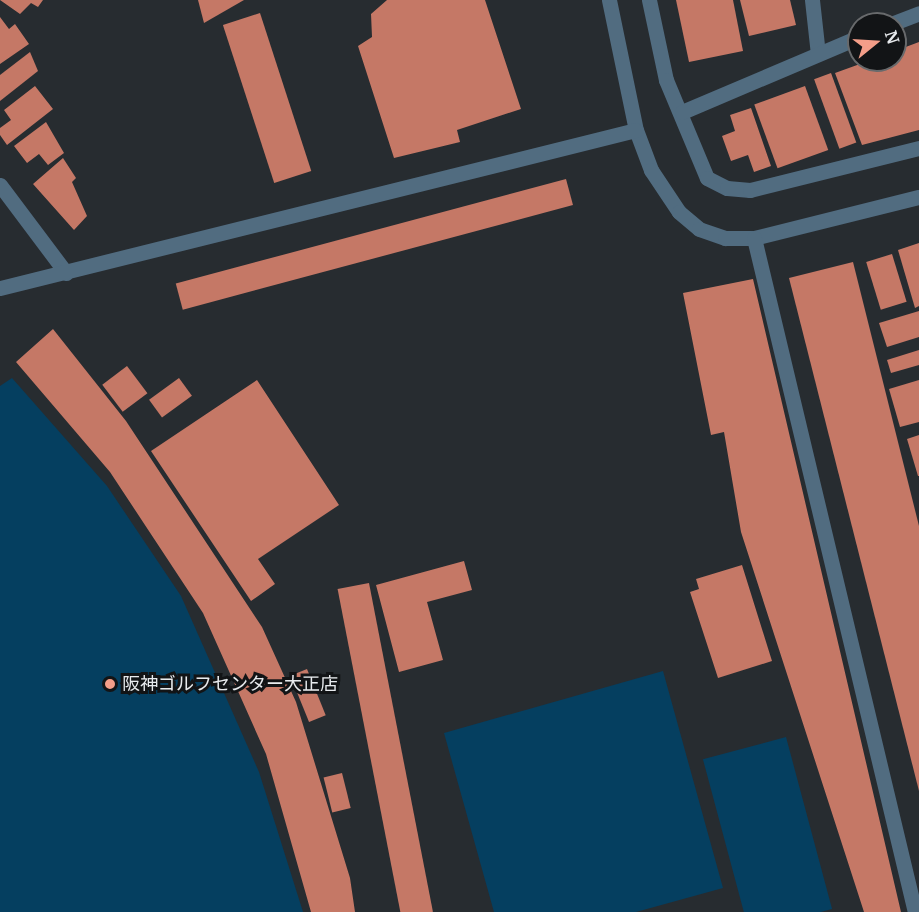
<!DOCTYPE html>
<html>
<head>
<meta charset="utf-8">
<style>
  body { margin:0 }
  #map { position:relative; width:919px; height:912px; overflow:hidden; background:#272c30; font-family:Merriweather,"Noto Sans JP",serif }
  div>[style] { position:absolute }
  .green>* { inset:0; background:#053f60; transform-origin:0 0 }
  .building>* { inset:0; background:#c57866; transform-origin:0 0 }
  .minor>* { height:15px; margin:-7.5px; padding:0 7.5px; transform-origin:7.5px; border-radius:7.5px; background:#516c80 }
  .dots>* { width:16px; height:16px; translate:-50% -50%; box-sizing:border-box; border:3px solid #121416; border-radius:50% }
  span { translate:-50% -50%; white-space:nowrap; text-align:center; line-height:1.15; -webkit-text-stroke:6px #121416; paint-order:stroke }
  .poi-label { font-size:18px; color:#e8ebee }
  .left { translate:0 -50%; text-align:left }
  .north { position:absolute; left:847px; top:12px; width:60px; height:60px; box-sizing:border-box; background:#121416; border:2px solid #686a6c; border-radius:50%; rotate:72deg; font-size:16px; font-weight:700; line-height:24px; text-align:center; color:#e8ebee }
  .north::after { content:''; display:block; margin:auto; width:21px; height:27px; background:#f49e89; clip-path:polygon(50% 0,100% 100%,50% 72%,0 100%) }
</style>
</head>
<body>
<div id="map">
  <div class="green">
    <div style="clip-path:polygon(12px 378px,107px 486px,181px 596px,259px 772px,303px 912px,0 912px,0 386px)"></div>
    <div style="clip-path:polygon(663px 671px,723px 888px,636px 912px,494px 912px,444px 733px)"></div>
    <div style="left:786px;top:737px;width:178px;height:86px;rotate:75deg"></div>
  </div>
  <div class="building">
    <div style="clip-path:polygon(0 0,43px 0,38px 7px,31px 3px,20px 14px)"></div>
    <div style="clip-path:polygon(198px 0,244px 0,204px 23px)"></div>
    <div style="clip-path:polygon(387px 0,485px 0,521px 109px,457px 130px,460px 142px,394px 158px,358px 46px,372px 37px,371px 14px)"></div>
    <div style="clip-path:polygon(676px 0,733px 0,743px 51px,689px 62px)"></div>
    <div style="clip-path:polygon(740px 0,790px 0,796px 25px,749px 36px)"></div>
    <div style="left:260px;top:13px;width:166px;height:39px;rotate:72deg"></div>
    <div style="clip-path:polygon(0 17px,9px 29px,15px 24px,29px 44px,0 64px)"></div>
    <div style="clip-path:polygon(919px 42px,919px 130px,862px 145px,835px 73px,871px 60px,895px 60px,895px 51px)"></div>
    <div style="clip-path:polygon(30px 52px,38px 71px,0 101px,0 75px)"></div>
    <div style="left:831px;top:73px;width:74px;height:18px;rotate:70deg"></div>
    <div style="clip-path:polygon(35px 86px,53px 109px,7px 145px,0 135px,0 128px,11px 120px,4px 110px)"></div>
    <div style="left:805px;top:86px;width:68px;height:54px;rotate:70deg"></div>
    <div style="clip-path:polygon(751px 108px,771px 166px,754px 172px,748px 155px,731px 161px,722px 136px,735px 131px,730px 115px)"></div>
    <div style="clip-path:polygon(46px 122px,64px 153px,48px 165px,39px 154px,27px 163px,14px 146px)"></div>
    <div style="clip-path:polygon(63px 158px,76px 178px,72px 182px,87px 216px,74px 230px,33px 184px)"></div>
    <div style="left:566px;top:179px;width:27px;height:404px;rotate:75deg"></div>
    <div style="clip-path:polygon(919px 243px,919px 306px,915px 308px,898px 250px)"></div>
    <div style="left:892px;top:254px;width:50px;height:27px;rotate:73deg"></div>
    <div style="clip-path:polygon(853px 262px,919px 526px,919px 791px,789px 278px)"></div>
    <div style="clip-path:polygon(753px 279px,901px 912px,864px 912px,741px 532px,724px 432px,711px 435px,683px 293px)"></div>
    <div style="clip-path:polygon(919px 311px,919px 337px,887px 347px,879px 323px)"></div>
    <div style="clip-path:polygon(53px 329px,126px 421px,262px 627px,296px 702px,350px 878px,355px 912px,311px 912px,266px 754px,203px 613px,110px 472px,16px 362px)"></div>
    <div style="clip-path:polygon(919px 350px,919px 365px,891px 373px,887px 360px)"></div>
    <div style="left:127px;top:366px;width:34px;height:31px;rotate:53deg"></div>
    <div style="left:179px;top:378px;width:22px;height:37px;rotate:54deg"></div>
    <div style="clip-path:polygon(257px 380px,339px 505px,258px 559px,275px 584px,251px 601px,151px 451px)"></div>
    <div style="clip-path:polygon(919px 380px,919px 422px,900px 427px,889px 389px)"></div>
    <div style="clip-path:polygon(919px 435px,919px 476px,918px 476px,907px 439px)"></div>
    <div style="clip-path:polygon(464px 561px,472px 590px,427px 602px,443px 660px,399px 672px,376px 585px)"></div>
    <div style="clip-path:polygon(742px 565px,772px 661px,718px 678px,690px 592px,699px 589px,696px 579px)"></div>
    <div style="left:369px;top:583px;width:335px;height:32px;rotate:79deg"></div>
    <div style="left:307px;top:669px;width:50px;height:18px;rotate:68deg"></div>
    <div style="left:342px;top:773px;width:36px;height:19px;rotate:76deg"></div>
  </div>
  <div class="minor">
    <div style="left:609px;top:0;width:133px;rotate:78.3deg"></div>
    <div style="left:636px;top:130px;width:43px;rotate:69.4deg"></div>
    <div style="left:651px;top:170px;width:50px;rotate:56.3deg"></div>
    <div style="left:679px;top:212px;width:26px;rotate:40deg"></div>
    <div style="left:699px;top:229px;width:28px;rotate:19deg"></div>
    <div style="left:725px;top:238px;width:29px"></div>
    <div style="left:754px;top:238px;width:170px;rotate:-14deg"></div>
    <div style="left:649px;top:0;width:82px;rotate:78deg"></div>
    <div style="left:666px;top:80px;width:106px;rotate:67.3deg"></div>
    <div style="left:707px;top:178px;width:22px;rotate:27deg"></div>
    <div style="left:727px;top:188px;width:23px;rotate:5deg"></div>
    <div style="left:750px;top:190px;width:174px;rotate:-14deg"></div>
    <div style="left:812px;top:0;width:54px;rotate:83.7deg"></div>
    <div style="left:891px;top:24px;width:30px;rotate:-21deg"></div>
    <div style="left:682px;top:112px;width:192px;rotate:-23deg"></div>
    <div style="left:0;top:185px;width:110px;rotate:53.1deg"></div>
    <div style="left:754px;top:238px;width:693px;rotate:76.57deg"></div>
    <div style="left:0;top:288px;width:655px;rotate:-13.95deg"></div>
  </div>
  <div class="dots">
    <div style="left:110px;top:684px;background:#f49e89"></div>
  </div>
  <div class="poi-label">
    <span class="left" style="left:122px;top:684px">阪神ゴルフセンター大正店</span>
  </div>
  <div class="north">N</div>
</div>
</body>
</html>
